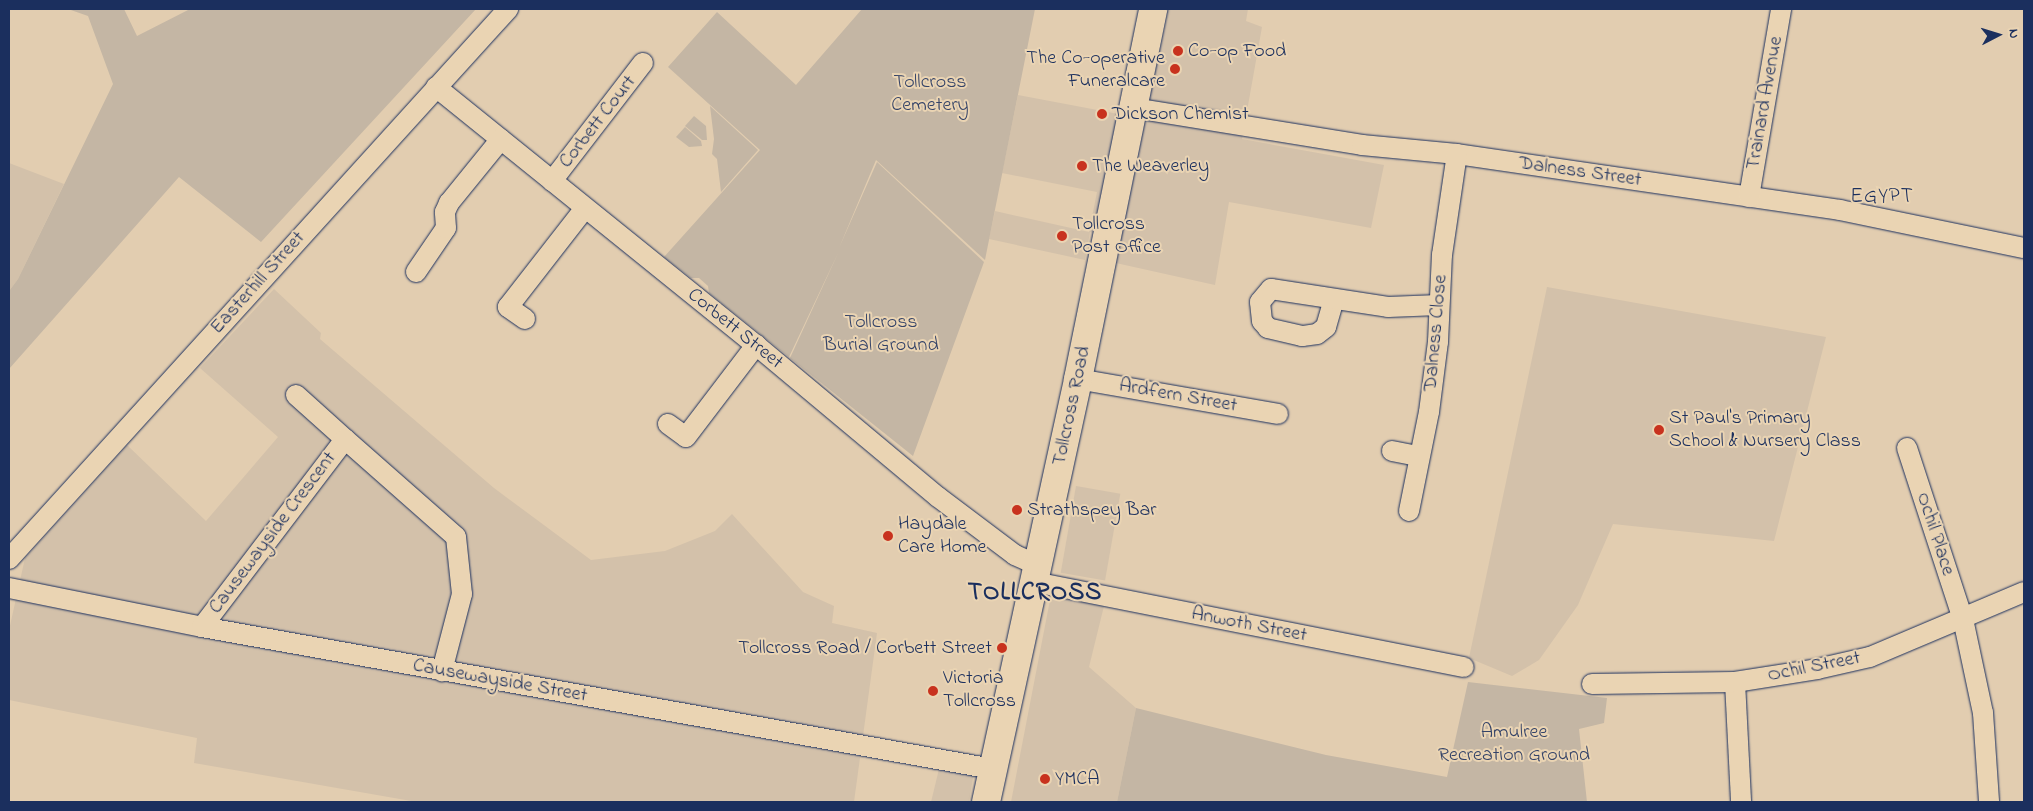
<!DOCTYPE html>
<html>
<head>
<meta charset="utf-8">
<style>
  body { margin:0 }
  #map { position:relative; width:2033px; height:811px; overflow:hidden; background:#e2cdb0; font-family:"Indie Flower",sans-serif }
  div>[style] { position:absolute }
  .built>* { inset:0; background:#d3c1aa; transform-origin:0 0 }
  .green>* { inset:0; background:#c4b6a4 }
  .roads { filter:drop-shadow(0 0 1px #1b2f5e) drop-shadow(0 0 1px #1b2f5e) }
  .street>* { height:20px; margin:-10px; padding:0 10px; transform-origin:10px; border-radius:10px; background:#ead4b3 }
  .secondary>* { height:28px; margin:-14px; padding:0 14px; transform-origin:14px; border-radius:14px; background:#ead4b3 }
  .dots>* { width:14px; height:14px; translate:-50% -50%; box-sizing:border-box; border:2px solid #ead4b3; border-radius:50% }
  span { translate:-50% -50%; white-space:nowrap; text-align:center; line-height:1.15; -webkit-text-stroke:4px #ead4b3; paint-order:stroke }
  .poi-label { font-size:20px; color:#1b2f5e }
  .left { translate:0 -50%; text-align:left }
  .right { translate:-100% -50%; text-align:right }
  .park-label { font-size:20px; color:#344368 }
  .street-label { font-size:20px; color:#1b2f5e }
  .neighbourhood-label { font-size:21px; color:#1b2f5e; letter-spacing:1px }
  .district-label { font-size:25px; color:#1b2f5e; font-weight:700; letter-spacing:1px }
  .frame { position:absolute; inset:0; border:10px solid #1b2f5e; pointer-events:none }
  .north { position:absolute; left:1973px; top:10px; width:50px; height:50px; -webkit-text-stroke:4px #ead4b3; paint-order:stroke; rotate:85deg; font-size:14px; font-weight:700; line-height:20px; text-align:center; color:#1b2f5e }
  .north::after { content:''; display:block; margin:auto; width:18px; height:22px; background:#1b2f5e; clip-path:polygon(50% 0,100% 100%,50% 72%,0 100%) }
</style>
</head>
<body>
<div id="map">
  <div class="built">
    <div style="clip-path:polygon(1149px 9px,1248px 9px,1246px 21px,1262px 27px,1242px 139px,1384px 165px,1371px 228px,1229px 202px,1215px 285px,1116px 263px,1121px 239px,1090px 232px,1085px 260px,989px 239px,995px 211px,1089px 232px,1097px 192px,1002px 173px,1018px 95px,1145px 119px,1168px 13px)"></div>
    <div style="clip-path:polygon(9px 163px,64px 184px,18px 279px,9px 291px)"></div>
    <div style="clip-path:polygon(1547px 287px,1826px 337px,1774px 541px,1613px 524px,1578px 605px,1539px 660px,1512px 676px,1469px 658px)"></div>
    <div style="clip-path:polygon(274px 289px,321px 333px,320px 339px,494px 488px,591px 560px,665px 551px,715px 531px,732px 514px,803px 592px,834px 606px,832px 623px,877px 633px,854px 802px,417px 802px,194px 763px,197px 738px,9px 700px,9px 630px,25px 558px,127px 445px,206px 521px,278px 437px,200px 368px)"></div>
    <div style="left:1076px;top:486px;width:45px;height:88px;rotate:10deg"></div>
    <div style="clip-path:polygon(1071px 598px,1104px 606px,1089px 667px,1136px 708px,1117px 802px,1011px 802px,1050px 600px)"></div>
    <div style="clip-path:polygon(939px 769px,974px 772px,969px 802px,931px 802px)"></div>
  </div>
  <div class="green">
    <div style="clip-path:polygon(68px 9px,124px 9px,137px 36px,190px 9px,476px 9px,261px 242px,179px 177px,9px 369px,9px 291px,18px 279px,113px 84px,88px 16px)"></div>
    <div style="clip-path:polygon(862px 9px,1035px 9px,985px 260px,876px 160px,839px 248px,877px 162px,984px 262px,913px 456px,790px 358px,839px 251px,789px 357px,709px 293px,708px 286px,699px 278px,691px 278px,664px 257px,760px 150px,668px 67px,717px 12px,796px 85px)"></div>
    <div style="clip-path:polygon(710px 106px,758px 150px,721px 192px,717px 159px,712px 154px,714px 139px)"></div>
    <div style="clip-path:polygon(694px 116px,706px 126px,707px 140px,702px 140px,685px 126px)"></div>
    <div style="clip-path:polygon(685px 127px,701px 141px,702px 146px,689px 147px,676px 137px)"></div>
    <div style="clip-path:polygon(1468px 682px,1607px 698px,1604px 723px,1579px 729px,1587px 802px,1117px 802px,1136px 708px,1326px 755px,1447px 777px)"></div>
  </div>
  <div class="roads">
    <div class="street">
      <div style="left:436px;top:87px;width:411px;rotate:38.9deg"></div>
      <div style="left:756px;top:345px;width:237px;rotate:39.9deg"></div>
      <div style="left:938px;top:497px;width:96px;rotate:37deg"></div>
      <div style="left:1015px;top:555px;width:24px;rotate:24deg"></div>
      <div style="left:1134px;top:108px;width:231px;rotate:9.2deg"></div>
      <div style="left:1362px;top:145px;width:95px;rotate:5.4deg"></div>
      <div style="left:1457px;top:154px;width:387px;rotate:8.3deg"></div>
      <div style="left:1840px;top:210px;width:188px;rotate:11.7deg"></div>
      <div style="left:552px;top:181px;width:149px;rotate:-52.4deg"></div>
      <div style="left:1749px;top:197px;width:191px;rotate:-80.3deg"></div>
      <div style="left:416px;top:272px;width:53px;rotate:-55.7deg"></div>
      <div style="left:446px;top:228px;width:16px;rotate:-94deg"></div>
      <div style="left:445px;top:212px;width:10px;rotate:-66deg"></div>
      <div style="left:449px;top:203px;width:82px;rotate:-50.9deg"></div>
      <div style="left:1334px;top:299px;width:29px;rotate:106deg"></div>
      <div style="left:1326px;top:327px;width:11px;rotate:142deg"></div>
      <div style="left:1317px;top:334px;width:15px;rotate:172deg"></div>
      <div style="left:1302px;top:336px;width:35px;rotate:-167deg"></div>
      <div style="left:1268px;top:328px;width:9px;rotate:-131deg"></div>
      <div style="left:1262px;top:321px;width:19px;rotate:-96deg"></div>
      <div style="left:1260px;top:302px;width:17px;rotate:-50deg"></div>
      <div style="left:1271px;top:289px;width:118px;rotate:8.7deg"></div>
      <div style="left:1388px;top:307px;width:51px;rotate:-2.2deg"></div>
      <div style="left:525px;top:319px;width:21px;rotate:-145deg"></div>
      <div style="left:508px;top:307px;width:125px;rotate:-52.1deg"></div>
      <div style="left:1078px;top:379px;width:203px;rotate:9.9deg"></div>
      <div style="left:296px;top:395px;width:66px;rotate:41.9deg"></div>
      <div style="left:668px;top:424px;width:22px;rotate:36deg"></div>
      <div style="left:686px;top:437px;width:116px;rotate:-52.7deg"></div>
      <div style="left:1907px;top:448px;width:180px;rotate:71.9deg"></div>
      <div style="left:1963px;top:619px;width:96px;rotate:78deg"></div>
      <div style="left:1983px;top:713px;width:89px;rotate:86.1deg"></div>
      <div style="left:1392px;top:451px;width:26px;rotate:11deg"></div>
      <div style="left:1409px;top:511px;width:101px;rotate:-78.6deg"></div>
      <div style="left:1429px;top:412px;width:71px;rotate:-82.7deg"></div>
      <div style="left:1438px;top:342px;width:87px;rotate:-87.4deg"></div>
      <div style="left:1442px;top:255px;width:102px;rotate:-81.6deg"></div>
      <div style="left:9px;top:559px;width:743px;rotate:-47.78deg"></div>
      <div style="left:1034px;top:582px;width:438px;rotate:11.2deg"></div>
      <div style="left:9px;top:588px;width:197px;rotate:11.4deg"></div>
      <div style="left:202px;top:627px;width:804px;rotate:10.18deg"></div>
      <div style="left:202px;top:627px;width:236px;rotate:-52.7deg"></div>
      <div style="left:345px;top:439px;width:148px;rotate:41.4deg"></div>
      <div style="left:456px;top:537px;width:57px;rotate:84deg"></div>
      <div style="left:462px;top:594px;width:80px;rotate:104.6deg"></div>
      <div style="left:1735px;top:682px;width:120px;rotate:87.1deg"></div>
      <div style="left:1592px;top:684px;width:143px;rotate:-0.8deg"></div>
      <div style="left:1735px;top:682px;width:83px;rotate:-9deg"></div>
      <div style="left:1817px;top:669px;width:54px;rotate:-12.8deg"></div>
      <div style="left:1870px;top:657px;width:167px;rotate:-22.9deg"></div>
    </div>
    <div class="secondary">
      <div style="left:986px;top:802px;width:433px;rotate:-77.7deg"></div>
      <div style="left:1078px;top:379px;width:378px;rotate:-78.5deg"></div>
    </div>
  </div>
  <div class="dots">
    <div style="left:1178px;top:51px;background:#c8321e"></div>
    <div style="left:1175px;top:69px;background:#c8321e"></div>
    <div style="left:1102px;top:114px;background:#c8321e"></div>
    <div style="left:1082px;top:166px;background:#c8321e"></div>
    <div style="left:1062px;top:236px;background:#c8321e"></div>
    <div style="left:1659px;top:430px;background:#c8321e"></div>
    <div style="left:1017px;top:510px;background:#c8321e"></div>
    <div style="left:888px;top:536px;background:#c8321e"></div>
    <div style="left:1002px;top:648px;background:#c8321e"></div>
    <div style="left:933px;top:691px;background:#c8321e"></div>
    <div style="left:1045px;top:779px;background:#c8321e"></div>
  </div>
  <div class="poi-label">
    <span class="left" style="left:1188px;top:51px">Co-op Food</span>
    <span class="right" style="left:1165px;top:70px">The Co-operative<br>Funeralcare</span>
    <span class="left" style="left:1112px;top:114px">Dickson Chemist</span>
    <span class="left" style="left:1092px;top:166px">The Weaverley</span>
    <span class="left" style="left:1072px;top:236px">Tollcross<br>Post Office</span>
    <span class="left" style="left:1669px;top:430px">St Paul's Primary<br>School &amp; Nursery Class</span>
    <span class="left" style="left:1027px;top:510px">Strathspey Bar</span>
    <span class="left" style="left:898px;top:536px">Haydale<br>Care Home</span>
    <span class="right" style="left:992px;top:648px">Tollcross Road / Corbett Street</span>
    <span class="left" style="left:943px;top:690px">Victoria<br>Tollcross</span>
    <span class="left" style="left:1055px;top:779px">YMCA</span>
  </div>
  <div class="park-label">
    <span style="left:930px;top:94px">Tollcross<br>Cemetery</span>
    <span style="left:881px;top:334px">Tollcross<br>Burial Ground</span>
    <span style="left:1514px;top:744px">Amulree<br>Recreation Ground</span>
  </div>
  <div class="street-label">
    <span style="left:1765px;top:103px;rotate:-80deg">Trainard Avenue</span>
    <span style="left:598px;top:122px;rotate:-52deg">Corbett Court</span>
    <span style="left:1580px;top:172px;rotate:8deg">Dalness Street</span>
    <span style="left:258px;top:283px;rotate:-48deg">Easterhill Street</span>
    <span style="left:735px;top:329px;rotate:39deg">Corbett Street</span>
    <span style="left:1436px;top:333px;rotate:-85deg">Dalness Close</span>
    <span style="left:1178px;top:396px;rotate:10deg">Ardfern Street</span>
    <span style="left:1072px;top:406px;rotate:-78deg">Tollcross Road</span>
    <span style="left:273px;top:533px;rotate:-53deg">Causewayside Crescent</span>
    <span style="left:1935px;top:534px;rotate:72deg">Ochil Place</span>
    <span style="left:1249px;top:625px;rotate:11deg">Anwoth Street</span>
    <span style="left:1814px;top:667px;rotate:-11deg">Ochil Street</span>
    <span style="left:500px;top:681px;rotate:10deg">Causewayside Street</span>
  </div>
  <div class="neighbourhood-label">
    <span style="left:1882px;top:197px">EGYPT</span>
  </div>
  <div class="district-label">
    <span style="left:1035px;top:593px">TOLLCROSS</span>
  </div>
  <div class="frame"></div>
  <div class="north">N</div>
</div>
</body>
</html>
